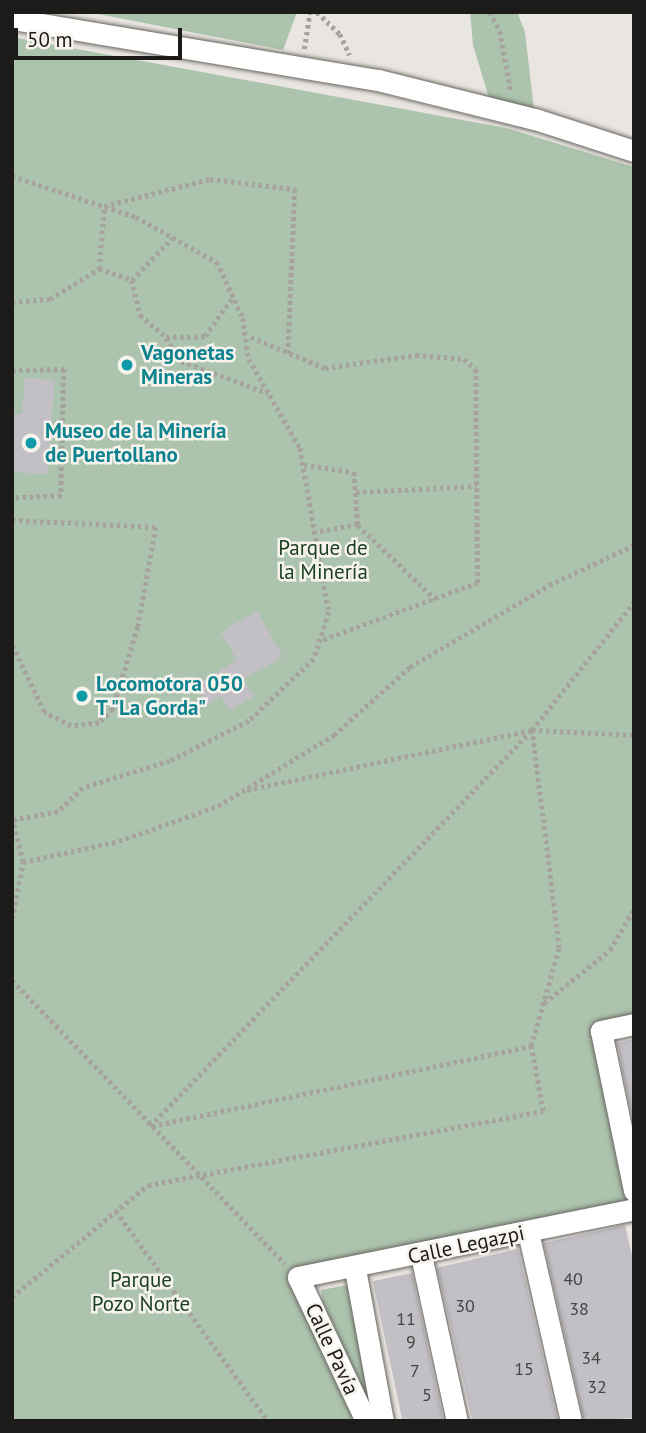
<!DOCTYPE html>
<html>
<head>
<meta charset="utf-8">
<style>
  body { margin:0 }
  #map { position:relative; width:646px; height:1433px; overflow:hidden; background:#e9e5e0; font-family:"PT Sans",sans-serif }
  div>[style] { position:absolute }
  .green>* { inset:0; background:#acc3ad }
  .building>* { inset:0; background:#c2bfc5; transform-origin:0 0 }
  .path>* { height:4.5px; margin-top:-2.25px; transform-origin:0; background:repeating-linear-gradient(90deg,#a6a39f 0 3.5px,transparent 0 7px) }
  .roads { filter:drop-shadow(0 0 2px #696661) drop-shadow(0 0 2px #696661) }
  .minor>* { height:21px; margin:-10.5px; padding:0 10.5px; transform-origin:10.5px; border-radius:10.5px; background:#fff }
  .dots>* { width:19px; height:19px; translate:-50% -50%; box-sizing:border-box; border:4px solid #f7f3ed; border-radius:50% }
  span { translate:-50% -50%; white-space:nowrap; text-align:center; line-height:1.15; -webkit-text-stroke:5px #f7f3ed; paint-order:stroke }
  .number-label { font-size:18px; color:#464444 }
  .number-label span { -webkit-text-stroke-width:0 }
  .culture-label { font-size:21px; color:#0d838f; font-weight:700 }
  .left { translate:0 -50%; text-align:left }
  .park-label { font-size:21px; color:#1b4120 }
  .street-label { font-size:21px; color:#1c1b19 }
  .frame { position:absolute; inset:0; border:14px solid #1c1b19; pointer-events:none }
  .scale { position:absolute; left:14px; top:28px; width:168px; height:32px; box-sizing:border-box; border:4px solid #1c1b19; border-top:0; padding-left:9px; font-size:21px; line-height:24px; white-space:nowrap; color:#1c1b19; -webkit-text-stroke:5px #f7f3ed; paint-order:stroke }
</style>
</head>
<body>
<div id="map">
  <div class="green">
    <div style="clip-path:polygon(88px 12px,297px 12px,283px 50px)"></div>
    <div style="clip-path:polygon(470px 12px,517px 12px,525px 32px,535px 119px,492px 108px,473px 45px)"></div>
    <div style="clip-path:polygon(12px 37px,506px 128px,634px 167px,634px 1022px,601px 1031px,634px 1209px,299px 1277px,366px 1421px,12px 1421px)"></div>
    <div style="clip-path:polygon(347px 1285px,380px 1421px,374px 1421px,323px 1302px,321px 1290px)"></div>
  </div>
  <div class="building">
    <div style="clip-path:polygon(25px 378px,55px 380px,47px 474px,12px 472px,12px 414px,22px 414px)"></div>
    <div style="clip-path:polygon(257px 611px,283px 657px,243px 679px,254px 696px,230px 710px,221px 696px,207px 704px,195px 686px,237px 660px,221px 632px)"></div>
    <div style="clip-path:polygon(634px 1039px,634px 1117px,632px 1117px,617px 1043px)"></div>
    <div style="clip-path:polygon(625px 1225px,634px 1264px,634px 1418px,584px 1421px,544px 1243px)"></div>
    <div style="left:518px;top:1249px;width:176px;height:83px;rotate:77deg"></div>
    <div style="left:412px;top:1273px;width:151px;height:40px;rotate:78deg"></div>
  </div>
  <div class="path">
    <div style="left:317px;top:12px;width:32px;rotate:44deg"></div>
    <div style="left:340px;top:34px;width:23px;rotate:65deg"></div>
    <div style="left:490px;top:12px;width:21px;rotate:62deg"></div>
    <div style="left:500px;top:31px;width:62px;rotate:79.8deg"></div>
    <div style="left:304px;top:49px;width:37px;rotate:-81deg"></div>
    <div style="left:12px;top:176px;width:131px;rotate:18.3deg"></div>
    <div style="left:136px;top:217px;width:93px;rotate:29.1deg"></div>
    <div style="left:217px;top:262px;width:62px;rotate:65.1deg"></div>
    <div style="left:243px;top:318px;width:41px;rotate:81.7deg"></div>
    <div style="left:249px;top:359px;width:103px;rotate:60.2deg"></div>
    <div style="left:300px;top:448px;width:167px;rotate:80deg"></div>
    <div style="left:329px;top:612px;width:49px;rotate:107.7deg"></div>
    <div style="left:314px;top:659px;width:90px;rotate:136.4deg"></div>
    <div style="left:249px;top:721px;width:89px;rotate:153.1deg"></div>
    <div style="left:170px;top:761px;width:91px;rotate:162.8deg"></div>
    <div style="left:83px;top:788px;width:35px;rotate:136deg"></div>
    <div style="left:58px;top:812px;width:46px;rotate:169.9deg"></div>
    <div style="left:99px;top:269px;width:35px;rotate:18deg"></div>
    <div style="left:132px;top:280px;width:58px;rotate:-46.4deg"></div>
    <div style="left:132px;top:280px;width:36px;rotate:77deg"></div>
    <div style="left:140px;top:315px;width:34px;rotate:40deg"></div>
    <div style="left:166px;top:337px;width:39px;rotate:-1deg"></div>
    <div style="left:205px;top:336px;width:47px;rotate:-54.6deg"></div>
    <div style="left:12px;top:302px;width:38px;rotate:-5deg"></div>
    <div style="left:50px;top:299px;width:57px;rotate:-31.5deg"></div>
    <div style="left:99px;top:269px;width:63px;rotate:-85.5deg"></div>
    <div style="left:104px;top:206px;width:109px;rotate:-14.3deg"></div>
    <div style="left:210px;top:179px;width:86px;rotate:6.7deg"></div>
    <div style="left:295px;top:189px;width:164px;rotate:92.4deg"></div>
    <div style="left:251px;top:337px;width:80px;rotate:22.7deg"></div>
    <div style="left:325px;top:368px;width:92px;rotate:-8.1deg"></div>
    <div style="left:416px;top:355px;width:48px;rotate:4.8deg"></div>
    <div style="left:464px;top:359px;width:16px;rotate:40deg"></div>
    <div style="left:476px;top:369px;width:214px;rotate:89.5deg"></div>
    <div style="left:478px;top:583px;width:168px;rotate:159.8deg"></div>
    <div style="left:166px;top:338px;width:27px;rotate:57deg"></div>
    <div style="left:181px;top:361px;width:93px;rotate:20.2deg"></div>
    <div style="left:12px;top:370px;width:52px;rotate:-1.1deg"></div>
    <div style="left:64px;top:369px;width:127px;rotate:91.4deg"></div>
    <div style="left:61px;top:496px;width:49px;rotate:177.7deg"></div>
    <div style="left:304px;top:465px;width:50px;rotate:8deg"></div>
    <div style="left:354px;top:472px;width:53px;rotate:85.7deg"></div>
    <div style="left:358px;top:525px;width:43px;rotate:170.5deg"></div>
    <div style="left:356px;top:492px;width:121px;rotate:-2.8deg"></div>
    <div style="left:12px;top:520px;width:144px;rotate:2.8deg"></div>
    <div style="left:156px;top:527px;width:102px;rotate:100.2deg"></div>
    <div style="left:138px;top:627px;width:86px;rotate:107deg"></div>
    <div style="left:113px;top:709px;width:20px;rotate:135deg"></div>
    <div style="left:99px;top:723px;width:28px;rotate:174deg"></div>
    <div style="left:71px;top:726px;width:30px;rotate:-153deg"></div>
    <div style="left:44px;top:712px;width:74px;rotate:-115.5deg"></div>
    <div style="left:358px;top:525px;width:107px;rotate:43.9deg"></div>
    <div style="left:247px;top:790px;width:291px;rotate:-11.9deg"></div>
    <div style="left:532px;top:730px;width:102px;rotate:2.8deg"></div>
    <div style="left:23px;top:862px;width:98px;rotate:-12.3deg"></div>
    <div style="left:119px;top:841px;width:105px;rotate:-19.5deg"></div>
    <div style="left:218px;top:806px;width:136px;rotate:-31.5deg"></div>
    <div style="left:334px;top:735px;width:102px;rotate:-41.8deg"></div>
    <div style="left:410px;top:667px;width:161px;rotate:-30.5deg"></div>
    <div style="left:549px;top:585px;width:94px;rotate:-25.2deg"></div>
    <div style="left:12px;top:919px;width:58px;rotate:-79.1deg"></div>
    <div style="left:23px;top:862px;width:44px;rotate:-104.3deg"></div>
    <div style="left:12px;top:980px;width:394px;rotate:46.1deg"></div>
    <div style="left:544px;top:1003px;width:85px;rotate:-38.8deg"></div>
    <div style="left:610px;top:950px;width:48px;rotate:-59.7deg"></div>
    <div style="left:150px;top:1126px;width:550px;rotate:-46.03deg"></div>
    <div style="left:532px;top:730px;width:164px;rotate:-51.4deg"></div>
    <div style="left:152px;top:1126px;width:387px;rotate:-11.9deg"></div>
    <div style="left:116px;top:1211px;width:259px;rotate:54.1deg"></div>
    <div style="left:12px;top:1297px;width:176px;rotate:-39.5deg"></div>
    <div style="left:148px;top:1185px;width:402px;rotate:-10.6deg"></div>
    <div style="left:543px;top:1111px;width:66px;rotate:-100.5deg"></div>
    <div style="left:531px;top:1046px;width:102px;rotate:-74.1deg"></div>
    <div style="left:559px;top:948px;width:220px;rotate:-97.1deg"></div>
  </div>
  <div class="roads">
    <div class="minor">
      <div style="left:12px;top:19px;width:371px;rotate:9.5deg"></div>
      <div style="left:378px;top:80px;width:162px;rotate:14deg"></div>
      <div style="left:535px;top:119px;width:104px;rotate:17.9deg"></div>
      <div style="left:634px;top:1024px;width:34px;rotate:168deg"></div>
      <div style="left:601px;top:1031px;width:163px;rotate:78.3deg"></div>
      <div style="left:528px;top:1232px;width:194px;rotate:77.2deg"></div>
      <div style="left:421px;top:1255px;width:170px;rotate:77.8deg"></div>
      <div style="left:355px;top:1269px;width:155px;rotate:79.6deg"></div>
      <div style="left:366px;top:1421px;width:159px;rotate:-115.3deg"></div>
      <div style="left:298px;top:1277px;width:343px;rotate:-11.4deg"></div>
    </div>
  </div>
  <div class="dots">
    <div style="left:127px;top:365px;background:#0f9aa8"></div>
    <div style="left:31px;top:443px;background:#0f9aa8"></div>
    <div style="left:82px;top:696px;background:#0f9aa8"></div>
  </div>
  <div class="number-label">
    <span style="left:573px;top:1279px">40</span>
    <span style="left:465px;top:1306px">30</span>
    <span style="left:579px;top:1309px">38</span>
    <span style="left:406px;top:1319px">11</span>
    <span style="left:411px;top:1342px">9</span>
    <span style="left:591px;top:1358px">34</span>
    <span style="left:524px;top:1369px">15</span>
    <span style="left:415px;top:1371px">7</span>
    <span style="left:597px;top:1387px">32</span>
    <span style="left:427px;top:1395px">5</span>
  </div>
  <div class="culture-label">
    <span class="left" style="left:141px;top:365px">Vagonetas<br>Mineras</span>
    <span class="left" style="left:45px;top:443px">Museo de la Minería<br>de Puertollano</span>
    <span class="left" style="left:96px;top:696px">Locomotora 050<br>T "La Gorda"</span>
  </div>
  <div class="park-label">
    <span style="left:323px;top:560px">Parque de<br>la Minería</span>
    <span style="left:141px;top:1292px">Parque<br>Pozo Norte</span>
  </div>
  <div class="street-label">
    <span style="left:466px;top:1245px;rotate:-12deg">Calle Legazpi</span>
    <span style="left:332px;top:1349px;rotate:65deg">Calle Pavía</span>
  </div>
  <div class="frame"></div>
  <div class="scale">50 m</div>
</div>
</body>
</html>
